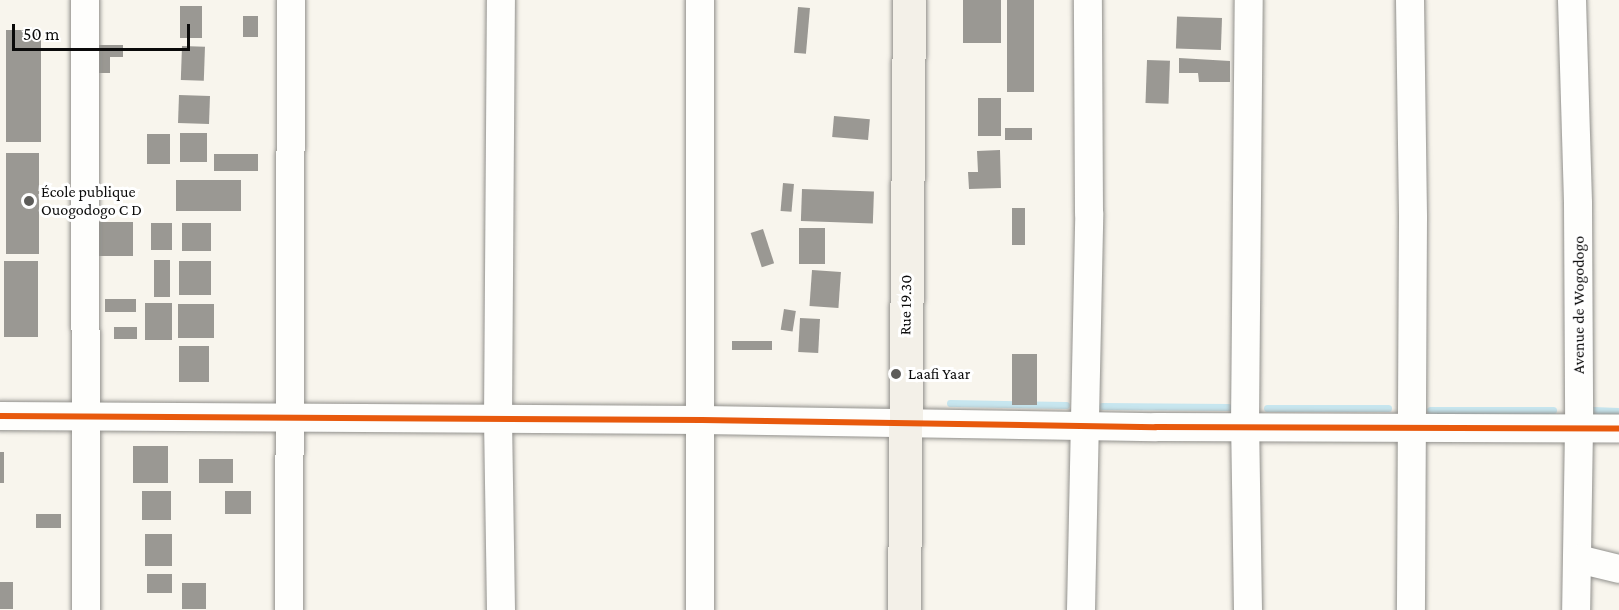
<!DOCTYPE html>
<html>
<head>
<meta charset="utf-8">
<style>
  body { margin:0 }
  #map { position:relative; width:1619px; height:610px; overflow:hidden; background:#f8f5ed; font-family:"Crimson Pro",serif }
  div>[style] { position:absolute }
  .stream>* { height:7px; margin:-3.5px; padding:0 3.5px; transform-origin:3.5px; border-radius:3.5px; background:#c7e6ef }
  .building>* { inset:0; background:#9a9893; transform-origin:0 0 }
  .roads { filter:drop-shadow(0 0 2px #91908c) drop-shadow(0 0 2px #91908c) }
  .street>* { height:28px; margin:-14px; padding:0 14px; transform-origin:14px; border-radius:14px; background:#fefefc }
  .secondary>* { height:33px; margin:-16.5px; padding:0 16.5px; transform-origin:16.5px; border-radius:16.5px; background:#f3f0e8 }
  .cycleway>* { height:6px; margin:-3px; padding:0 3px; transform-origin:3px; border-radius:3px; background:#e8590c }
  .dots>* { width:16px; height:16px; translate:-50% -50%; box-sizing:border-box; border:3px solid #fff; border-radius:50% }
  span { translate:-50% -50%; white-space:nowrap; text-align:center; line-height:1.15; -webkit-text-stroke:6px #fff; paint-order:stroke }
  .poi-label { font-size:16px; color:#0a0a0a }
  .left { translate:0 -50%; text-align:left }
  .street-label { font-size:16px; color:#0a0a0a }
  .scale { position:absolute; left:12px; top:24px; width:178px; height:27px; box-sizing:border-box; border:3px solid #0a0a0a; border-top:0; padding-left:8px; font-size:18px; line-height:21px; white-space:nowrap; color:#0a0a0a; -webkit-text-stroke:4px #fff; paint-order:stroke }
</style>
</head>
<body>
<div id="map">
  <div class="stream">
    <div style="left:950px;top:403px;width:116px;rotate:1deg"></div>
    <div style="left:1102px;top:406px;width:126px;rotate:0.5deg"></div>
    <div style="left:1267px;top:408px;width:121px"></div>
    <div style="left:1430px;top:410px;width:123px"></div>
    <div style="left:1593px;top:410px;width:26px;rotate:2deg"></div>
  </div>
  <div class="building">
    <div style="left:963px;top:0;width:38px;height:43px"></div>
    <div style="left:1007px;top:0;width:27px;height:92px"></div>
    <div style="left:180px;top:6px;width:22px;height:32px"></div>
    <div style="left:798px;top:7px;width:12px;height:46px;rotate:5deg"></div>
    <div style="left:243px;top:16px;width:15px;height:21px"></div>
    <div style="left:1222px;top:18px;width:32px;height:45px;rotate:92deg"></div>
    <div style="left:6px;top:30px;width:35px;height:112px"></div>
    <div style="clip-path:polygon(96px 45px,123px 45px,123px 57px,110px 57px,110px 73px,96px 73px)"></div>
    <div style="left:182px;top:46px;width:23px;height:34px;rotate:2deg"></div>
    <div style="clip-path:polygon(1179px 58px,1230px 61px,1230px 82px,1199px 82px,1198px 73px,1179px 73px)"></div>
    <div style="left:1147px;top:60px;width:23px;height:43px;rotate:2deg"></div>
    <div style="left:179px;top:95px;width:31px;height:28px;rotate:2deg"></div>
    <div style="left:978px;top:98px;width:23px;height:38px"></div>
    <div style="left:834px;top:116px;width:36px;height:21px;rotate:5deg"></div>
    <div style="left:1005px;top:128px;width:27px;height:12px"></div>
    <div style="left:180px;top:133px;width:27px;height:29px"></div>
    <div style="left:147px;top:134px;width:23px;height:30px"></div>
    <div style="clip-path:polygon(1000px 150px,1001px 188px,969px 189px,968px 172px,978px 172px,977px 151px)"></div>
    <div style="left:6px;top:153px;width:33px;height:101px"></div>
    <div style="left:214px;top:154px;width:44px;height:17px"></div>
    <div style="left:176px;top:180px;width:65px;height:31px"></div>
    <div style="left:783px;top:183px;width:11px;height:28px;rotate:5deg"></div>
    <div style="left:802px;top:189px;width:72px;height:32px;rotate:2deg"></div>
    <div style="left:1012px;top:208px;width:13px;height:37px"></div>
    <div style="left:99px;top:222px;width:34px;height:34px"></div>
    <div style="left:151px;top:223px;width:21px;height:27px"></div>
    <div style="left:182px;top:223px;width:29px;height:28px"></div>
    <div style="left:799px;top:228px;width:26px;height:36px"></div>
    <div style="left:763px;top:229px;width:36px;height:13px;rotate:72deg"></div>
    <div style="left:170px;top:260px;width:37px;height:16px;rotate:90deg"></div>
    <div style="left:4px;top:261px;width:34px;height:76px"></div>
    <div style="left:179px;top:261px;width:32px;height:34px"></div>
    <div style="left:812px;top:270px;width:29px;height:36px;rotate:4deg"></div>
    <div style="left:105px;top:299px;width:31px;height:13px"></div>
    <div style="left:145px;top:303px;width:27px;height:37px"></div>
    <div style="left:178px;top:304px;width:36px;height:34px"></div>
    <div style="left:784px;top:309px;width:12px;height:21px;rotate:9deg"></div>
    <div style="left:800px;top:318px;width:20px;height:34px;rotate:3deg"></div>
    <div style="left:114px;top:327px;width:23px;height:12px"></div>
    <div style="left:732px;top:341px;width:40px;height:9px"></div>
    <div style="left:179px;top:346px;width:30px;height:36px"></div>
    <div style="left:1012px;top:354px;width:25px;height:51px"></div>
    <div style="left:133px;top:446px;width:35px;height:37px"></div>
    <div style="left:0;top:452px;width:4px;height:31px"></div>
    <div style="left:199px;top:459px;width:34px;height:24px"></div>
    <div style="left:142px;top:491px;width:29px;height:29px"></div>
    <div style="left:225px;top:491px;width:26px;height:23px"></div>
    <div style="left:36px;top:514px;width:25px;height:14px"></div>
    <div style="left:145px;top:534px;width:27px;height:32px"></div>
    <div style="left:147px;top:574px;width:25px;height:19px"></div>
    <div style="left:0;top:582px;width:13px;height:27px"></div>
    <div style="left:182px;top:583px;width:24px;height:26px"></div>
  </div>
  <div class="roads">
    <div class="street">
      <div style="left:85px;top:0;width:610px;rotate:89.91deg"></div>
      <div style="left:1410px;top:0;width:218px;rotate:89.2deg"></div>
      <div style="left:1413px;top:218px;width:392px;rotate:90.3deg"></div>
      <div style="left:1572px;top:0;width:204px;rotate:88.3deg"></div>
      <div style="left:1578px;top:204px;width:224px;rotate:89.7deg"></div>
      <div style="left:1579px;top:428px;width:182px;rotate:90.9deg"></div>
      <div style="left:0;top:416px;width:702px;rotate:0.33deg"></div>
      <div style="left:702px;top:420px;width:454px;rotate:0.9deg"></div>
      <div style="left:1156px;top:427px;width:463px;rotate:0.2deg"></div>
      <div style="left:1578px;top:559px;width:42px;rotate:13.7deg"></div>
      <div style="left:289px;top:610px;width:610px;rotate:-89.81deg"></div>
      <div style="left:501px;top:610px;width:190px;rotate:-90.9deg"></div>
      <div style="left:498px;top:420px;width:420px;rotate:-89.6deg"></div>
      <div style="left:700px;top:610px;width:610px;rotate:-90deg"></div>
      <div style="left:1081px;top:610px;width:397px;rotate:-88.8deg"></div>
      <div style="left:1089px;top:213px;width:213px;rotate:-90.3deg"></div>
      <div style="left:1248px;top:610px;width:184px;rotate:-90.9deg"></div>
      <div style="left:1245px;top:426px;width:426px;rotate:-89.5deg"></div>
    </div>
    <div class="secondary">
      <div style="left:904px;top:610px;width:610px;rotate:-89.53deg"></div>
    </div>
  </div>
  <div class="cycleway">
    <div style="left:0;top:416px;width:702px;rotate:0.33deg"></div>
    <div style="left:702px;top:420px;width:454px;rotate:0.9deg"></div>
    <div style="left:1156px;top:427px;width:463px;rotate:0.2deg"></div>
  </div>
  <div class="dots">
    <div style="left:29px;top:201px;background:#5d5c59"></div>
    <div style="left:896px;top:374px;background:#5d5c59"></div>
  </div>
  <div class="poi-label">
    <span class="left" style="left:41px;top:201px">École publique<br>Ouogodogo C D</span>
    <span class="left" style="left:908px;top:374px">Laafi Yaar</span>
  </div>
  <div class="street-label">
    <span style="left:906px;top:305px;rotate:-89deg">Rue 19.30</span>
    <span style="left:1579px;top:305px;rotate:-90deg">Avenue de Wogodogo</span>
  </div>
  <div class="scale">50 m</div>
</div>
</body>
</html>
